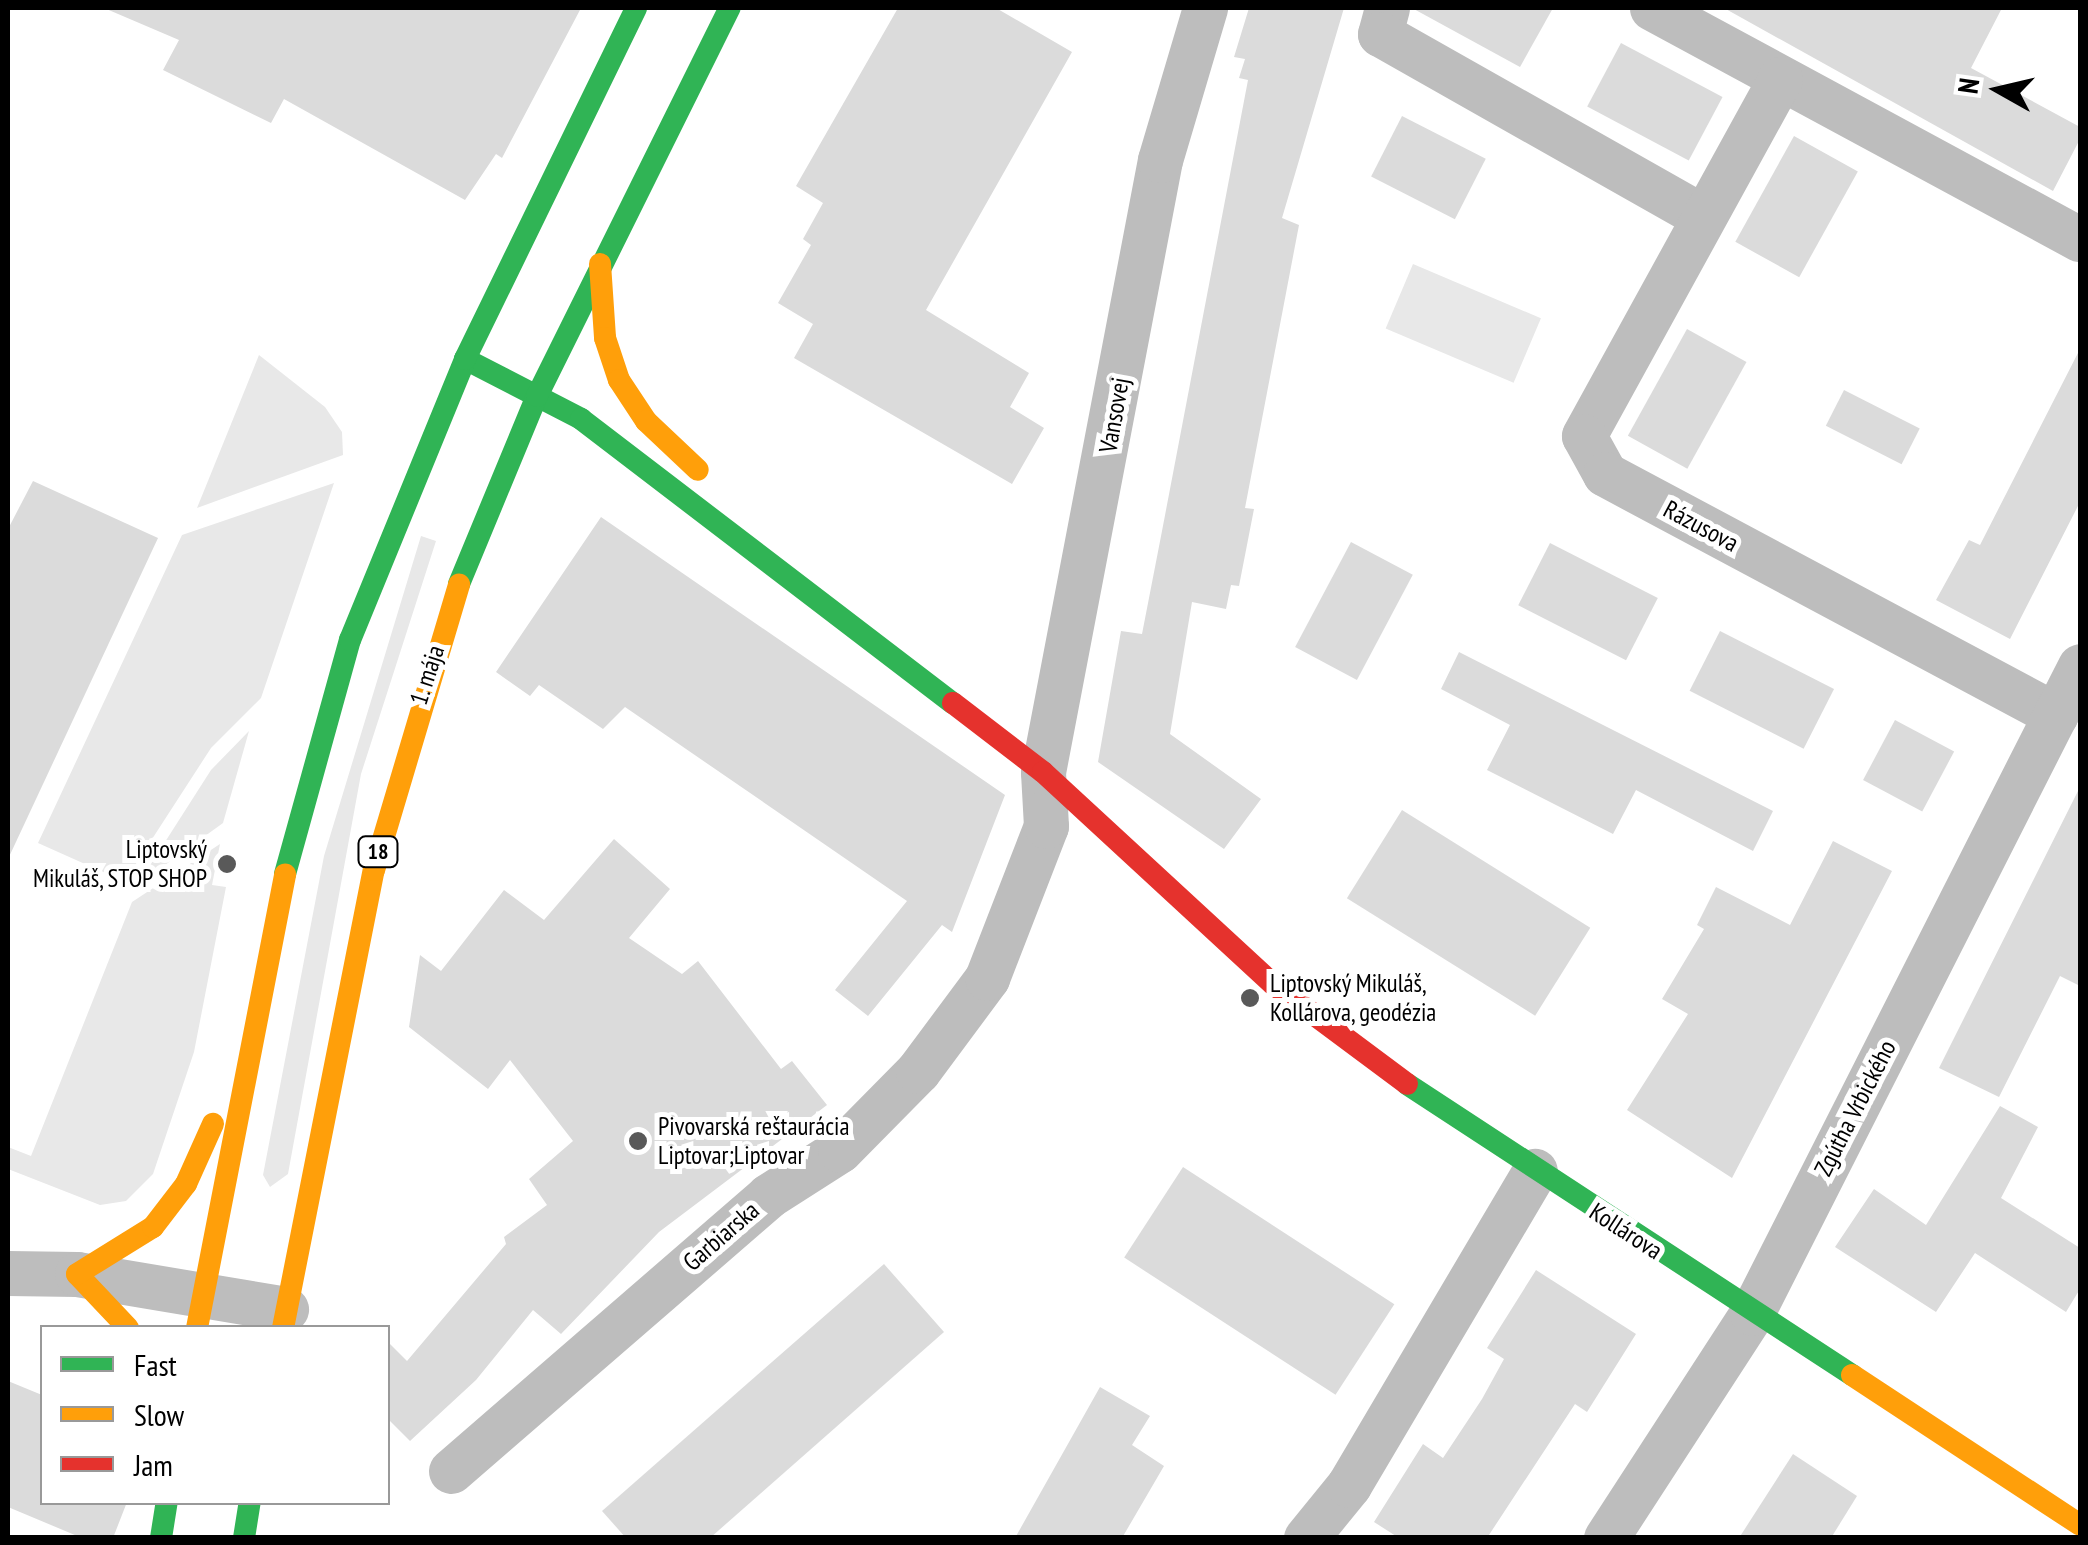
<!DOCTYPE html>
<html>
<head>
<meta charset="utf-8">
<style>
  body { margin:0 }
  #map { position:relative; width:2088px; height:1545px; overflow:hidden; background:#fff; font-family:"PT Sans Narrow",sans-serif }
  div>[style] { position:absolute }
  .green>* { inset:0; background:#e8e8e8; transform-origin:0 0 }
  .building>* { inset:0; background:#dbdbdb; transform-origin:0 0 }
  .street>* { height:45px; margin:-22.5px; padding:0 22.5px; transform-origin:22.5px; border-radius:22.5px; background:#bdbdbd }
  .fast>* { height:22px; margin:-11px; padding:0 11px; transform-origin:11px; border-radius:11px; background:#30b455 }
  .slow>* { height:22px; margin:-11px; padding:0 11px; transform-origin:11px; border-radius:11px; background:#ff9f0a }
  .jam>* { height:22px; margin:-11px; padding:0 11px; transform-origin:11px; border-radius:11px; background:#e5322d }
  .dots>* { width:28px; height:28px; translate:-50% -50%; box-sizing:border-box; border:5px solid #fff; border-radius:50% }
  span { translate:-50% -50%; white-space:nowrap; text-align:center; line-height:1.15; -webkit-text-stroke:10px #fff; paint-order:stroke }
  .shield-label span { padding:2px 8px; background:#fff; border:2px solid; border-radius:8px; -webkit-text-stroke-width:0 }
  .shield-label { font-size:22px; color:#000; font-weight:700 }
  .street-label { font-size:25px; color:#000 }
  .poi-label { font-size:25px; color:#000 }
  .right { translate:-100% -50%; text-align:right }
  .left { translate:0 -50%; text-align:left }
  .frame { position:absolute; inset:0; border:10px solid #000; pointer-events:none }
  .legend { position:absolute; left:40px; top:1325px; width:350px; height:180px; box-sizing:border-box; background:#fff; border:2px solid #999; margin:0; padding:12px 18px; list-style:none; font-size:30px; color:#000 }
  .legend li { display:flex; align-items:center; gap:20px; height:50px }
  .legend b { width:50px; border:2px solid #999 }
  .north { position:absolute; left:1948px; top:40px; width:100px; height:100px; -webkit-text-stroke:8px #fff; paint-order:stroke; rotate:278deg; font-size:28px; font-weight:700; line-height:40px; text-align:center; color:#000 }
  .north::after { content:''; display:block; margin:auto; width:35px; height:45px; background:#000; clip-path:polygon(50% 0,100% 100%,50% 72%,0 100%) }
</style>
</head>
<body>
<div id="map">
  <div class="green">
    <div style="left:1413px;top:264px;width:139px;height:70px;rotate:23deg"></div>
    <div style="clip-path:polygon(259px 355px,325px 407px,342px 432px,343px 455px,197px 508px)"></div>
    <div style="clip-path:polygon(334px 483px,261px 698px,211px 748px,132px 870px,114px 877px,38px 843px,182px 535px)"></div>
    <div style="clip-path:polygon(421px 536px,436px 541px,361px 774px,288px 1174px,270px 1187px,263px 1175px,324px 856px)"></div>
    <div style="clip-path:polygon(249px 731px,223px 823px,154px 873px,149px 867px,211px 770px)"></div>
    <div style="clip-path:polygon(220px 844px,212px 885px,226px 887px,194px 1052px,153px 1174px,126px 1201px,100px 1205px,8px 1169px,8px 1147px,31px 1156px,132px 902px)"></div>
  </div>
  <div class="building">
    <div style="clip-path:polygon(104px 8px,581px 8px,502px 158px,496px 154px,465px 200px,284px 99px,271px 123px,163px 70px,179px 40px)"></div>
    <div style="clip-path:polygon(898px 8px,996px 8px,1072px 52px,926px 310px,1029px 373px,1010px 407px,1044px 428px,1012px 484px,794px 358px,813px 324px,778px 303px,811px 245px,803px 239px,823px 203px,796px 186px)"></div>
    <div style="clip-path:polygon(1249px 8px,1344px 8px,1282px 218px,1299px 225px,1245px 508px,1254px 509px,1239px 586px,1231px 585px,1226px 609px,1192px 602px,1170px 734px,1261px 799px,1224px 849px,1098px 762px,1121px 631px,1142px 634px,1162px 531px,1248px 80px,1239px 78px,1245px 59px,1234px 57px)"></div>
    <div style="clip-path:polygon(1412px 8px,1553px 8px,1520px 67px)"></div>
    <div style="clip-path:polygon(1724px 8px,2002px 8px,1971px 68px,2080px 127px,2080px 139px,2053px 191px)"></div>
    <div style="left:1621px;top:43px;width:115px;height:72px;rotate:28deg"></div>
    <div style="left:1402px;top:116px;width:94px;height:68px;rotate:27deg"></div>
    <div style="left:1794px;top:136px;width:73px;height:121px;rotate:29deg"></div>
    <div style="left:1687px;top:329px;width:68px;height:122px;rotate:29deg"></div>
    <div style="clip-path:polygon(2080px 349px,2080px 502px,2010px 639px,1936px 600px,1969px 540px,1980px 545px)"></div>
    <div style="left:1844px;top:390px;width:85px;height:40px;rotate:27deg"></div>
    <div style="clip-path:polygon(33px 481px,158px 538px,8px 859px,8px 529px)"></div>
    <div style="clip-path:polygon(601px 517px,1005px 795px,952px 932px,942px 925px,868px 1016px,835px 990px,907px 901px,625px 707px,603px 729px,539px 685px,530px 696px,496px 672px)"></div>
    <div style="left:1351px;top:542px;width:70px;height:119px;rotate:28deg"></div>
    <div style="left:1550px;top:543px;width:121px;height:70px;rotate:27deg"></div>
    <div style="left:1720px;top:631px;width:128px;height:67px;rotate:27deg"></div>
    <div style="clip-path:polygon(1459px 652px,1773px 811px,1753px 851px,1636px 790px,1613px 834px,1487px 770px,1510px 725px,1441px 689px)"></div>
    <div style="left:1895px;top:720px;width:67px;height:68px;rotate:28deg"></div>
    <div style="clip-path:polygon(2080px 787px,2080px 986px,2060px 976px,1999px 1097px,1939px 1068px)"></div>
    <div style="left:1402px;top:810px;width:222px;height:104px;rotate:32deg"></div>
    <div style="clip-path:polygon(614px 839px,670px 889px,629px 938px,682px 974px,698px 961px,781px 1069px,792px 1061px,827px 1105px,659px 1232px,561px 1334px,533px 1310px,476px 1380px,410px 1441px,388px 1419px,388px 1342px,407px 1361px,506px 1244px,504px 1237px,547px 1205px,529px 1179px,573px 1141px,510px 1060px,488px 1089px,409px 1027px,420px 955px,441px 971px,504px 890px,544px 920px)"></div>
    <div style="clip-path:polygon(1833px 841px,1892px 871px,1732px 1178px,1627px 1110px,1688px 1014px,1662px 999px,1704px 929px,1697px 925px,1716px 887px,1790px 925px)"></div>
    <div style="clip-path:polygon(2000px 1106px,2038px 1127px,2001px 1198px,2080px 1248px,2080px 1289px,2066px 1312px,1975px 1253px,1936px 1312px,1835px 1247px,1874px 1189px,1926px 1225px)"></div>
    <div style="left:1183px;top:1167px;width:252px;height:108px;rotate:33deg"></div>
    <div style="clip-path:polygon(884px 1264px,944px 1332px,710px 1538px,626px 1538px,602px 1511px)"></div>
    <div style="clip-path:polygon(1536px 1270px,1636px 1334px,1587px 1412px,1575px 1404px,1487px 1538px,1399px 1538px,1374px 1522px,1423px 1444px,1443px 1458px,1482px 1399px,1504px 1359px,1487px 1348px)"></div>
    <div style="clip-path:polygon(8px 1381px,42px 1395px,42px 1502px,127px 1502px,113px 1538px,82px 1538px,8px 1507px)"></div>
    <div style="clip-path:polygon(1100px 1387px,1150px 1416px,1132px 1445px,1164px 1466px,1122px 1538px,1015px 1538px)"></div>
    <div style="clip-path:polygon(1793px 1454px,1857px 1496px,1831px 1538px,1739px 1538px)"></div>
  </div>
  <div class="street">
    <div style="left:1387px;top:8px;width:27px;rotate:105deg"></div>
    <div style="left:1380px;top:34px;width:371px;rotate:29.5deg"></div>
    <div style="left:1652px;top:8px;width:486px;rotate:28.4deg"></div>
    <div style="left:1780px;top:79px;width:407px;rotate:118.8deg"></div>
    <div style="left:1584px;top:436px;width:43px;rotate:61.1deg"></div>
    <div style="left:1605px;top:474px;width:511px;rotate:28.12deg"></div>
    <div style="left:8px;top:1273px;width:69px;rotate:0.8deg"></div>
    <div style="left:77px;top:1274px;width:212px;rotate:9.5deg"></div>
    <div style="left:451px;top:1471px;width:420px;rotate:-40.9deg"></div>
    <div style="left:768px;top:1196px;width:85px;rotate:-32.6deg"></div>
    <div style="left:840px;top:1150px;width:111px;rotate:-45.4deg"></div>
    <div style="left:918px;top:1071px;width:116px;rotate:-53.4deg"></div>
    <div style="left:987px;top:978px;width:163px;rotate:-68.8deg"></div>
    <div style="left:1046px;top:826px;width:54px;rotate:-93.2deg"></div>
    <div style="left:1043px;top:772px;width:623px;rotate:-79.18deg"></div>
    <div style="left:1160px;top:160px;width:159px;rotate:-73.5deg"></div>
    <div style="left:1306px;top:1538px;width:68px;rotate:-50.9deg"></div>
    <div style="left:1349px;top:1485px;width:365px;rotate:-59.4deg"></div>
    <div style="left:1606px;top:1538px;width:268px;rotate:-57deg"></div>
    <div style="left:1752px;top:1313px;width:725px;rotate:-63.12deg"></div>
  </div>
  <div class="fast">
    <div style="left:465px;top:359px;width:131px;rotate:27.3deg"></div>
    <div style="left:581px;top:419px;width:468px;rotate:37.4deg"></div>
    <div style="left:459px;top:584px;width:204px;rotate:-67.5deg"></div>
    <div style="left:537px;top:396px;width:433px;rotate:-63.6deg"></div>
    <div style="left:285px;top:874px;width:243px;rotate:-74.5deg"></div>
    <div style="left:350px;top:640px;width:304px;rotate:-67.7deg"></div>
    <div style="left:465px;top:359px;width:390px;rotate:-64deg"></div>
    <div style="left:1407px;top:1084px;width:532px;rotate:33.18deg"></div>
    <div style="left:161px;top:1538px;width:36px;rotate:-81deg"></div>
    <div style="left:244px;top:1538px;width:36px;rotate:-81deg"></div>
  </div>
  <div class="slow">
    <div style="left:600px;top:264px;width:74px;rotate:86.1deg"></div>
    <div style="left:605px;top:338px;width:44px;rotate:71.6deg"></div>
    <div style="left:619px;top:380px;width:49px;rotate:56.6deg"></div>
    <div style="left:646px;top:421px;width:71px;rotate:43.3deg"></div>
    <div style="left:128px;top:1328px;width:74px;rotate:-133.4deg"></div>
    <div style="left:77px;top:1274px;width:89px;rotate:-31.7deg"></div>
    <div style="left:153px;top:1227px;width:54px;rotate:-52.5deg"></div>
    <div style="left:186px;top:1184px;width:66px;rotate:-65.8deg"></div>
    <div style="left:197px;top:1328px;width:462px;rotate:-79deg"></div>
    <div style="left:283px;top:1328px;width:467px;rotate:-78.8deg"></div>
    <div style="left:374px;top:870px;width:298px;rotate:-73.4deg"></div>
    <div style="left:1852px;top:1375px;width:273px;rotate:33.3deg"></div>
  </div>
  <div class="jam">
    <div style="left:953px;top:703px;width:113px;rotate:37.5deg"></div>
    <div style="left:1043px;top:772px;width:313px;rotate:42.7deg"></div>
    <div style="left:1273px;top:984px;width:167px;rotate:36.7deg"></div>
  </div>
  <div class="dots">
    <div style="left:227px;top:864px;background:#595959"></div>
    <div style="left:1250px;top:998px;background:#595959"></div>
    <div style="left:638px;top:1141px;background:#595959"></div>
  </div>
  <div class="shield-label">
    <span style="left:378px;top:852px">18</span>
  </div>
  <div class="street-label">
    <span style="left:1114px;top:415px;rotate:-80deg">Vansovej</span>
    <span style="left:1701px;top:526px;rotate:28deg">Rázusova</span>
    <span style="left:427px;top:675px;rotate:-72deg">1. mája</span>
    <span style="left:1855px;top:1108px;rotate:-63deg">Zgútha Vrbického</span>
    <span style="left:1626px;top:1231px;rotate:33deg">Kollárova</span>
    <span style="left:721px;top:1236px;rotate:-41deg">Garbiarska</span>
  </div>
  <div class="poi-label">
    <span class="right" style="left:207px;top:864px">Liptovský<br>Mikuláš, STOP SHOP</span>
    <span class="left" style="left:1270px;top:998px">Liptovský Mikuláš,<br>Kollárova, geodézia</span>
    <span class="left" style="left:658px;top:1141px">Pivovarská reštaurácia<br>Liptovar;Liptovar</span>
  </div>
  <div class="frame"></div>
  <ul class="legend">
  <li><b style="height:12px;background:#30b455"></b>Fast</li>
  <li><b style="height:12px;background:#ff9f0a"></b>Slow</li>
  <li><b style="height:12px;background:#e5322d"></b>Jam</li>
  </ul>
  <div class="north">N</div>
</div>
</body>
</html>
